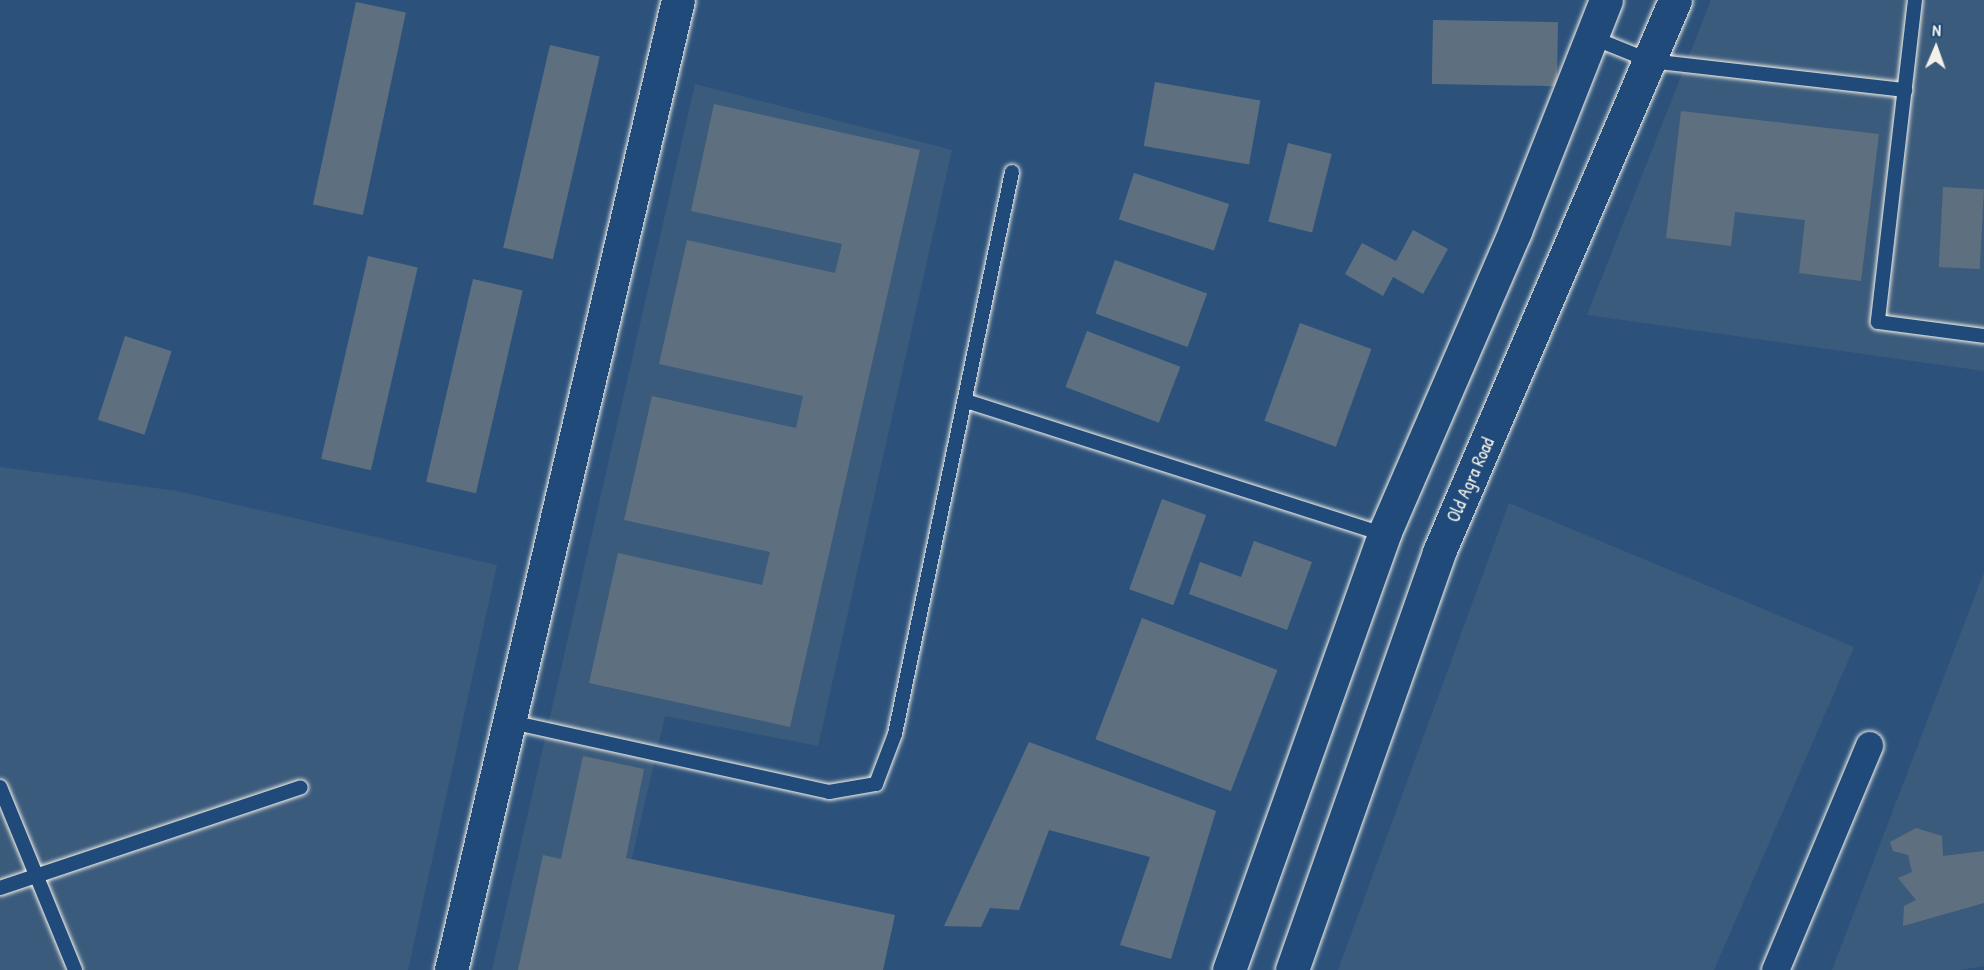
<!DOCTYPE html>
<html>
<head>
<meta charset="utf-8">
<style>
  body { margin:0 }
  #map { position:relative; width:1984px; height:970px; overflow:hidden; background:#2c527b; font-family:"Patrick Hand",sans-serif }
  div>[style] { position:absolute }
  .built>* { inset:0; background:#3b5b7c }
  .building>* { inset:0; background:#5e707f; transform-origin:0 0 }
  .roads { filter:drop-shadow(0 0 2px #f4f1e8) drop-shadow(0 0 2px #f4f1e8) }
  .service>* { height:14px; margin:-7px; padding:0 7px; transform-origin:7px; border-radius:7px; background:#1f4a7a }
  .minor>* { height:27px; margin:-13.5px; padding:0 13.5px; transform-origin:13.5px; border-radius:13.5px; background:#1f4a7a }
  .tertiary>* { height:33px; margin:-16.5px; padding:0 16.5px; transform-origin:16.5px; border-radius:16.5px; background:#1f4a7a }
  .trunk>* { height:33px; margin:-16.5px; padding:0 16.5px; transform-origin:16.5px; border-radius:16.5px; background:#1f4a7a }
  span { translate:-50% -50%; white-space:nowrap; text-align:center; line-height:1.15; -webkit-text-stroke:5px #1f4a7a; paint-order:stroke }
  .street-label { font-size:18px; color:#f4f1e8 }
  .north { position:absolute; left:1906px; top:18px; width:60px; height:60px; -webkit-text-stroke:4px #1f4a7a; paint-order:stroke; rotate:2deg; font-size:16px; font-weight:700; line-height:24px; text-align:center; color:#f4f1e8 }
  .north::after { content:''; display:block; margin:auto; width:21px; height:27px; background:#f4f1e8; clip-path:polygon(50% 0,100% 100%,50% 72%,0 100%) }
</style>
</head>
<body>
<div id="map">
  <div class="built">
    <div style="clip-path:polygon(1711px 0,1984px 0,1984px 371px,1587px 315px)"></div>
    <div style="clip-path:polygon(695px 84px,952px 150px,818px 746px,665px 716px,615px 931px,805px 970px,492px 970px)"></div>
    <div style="clip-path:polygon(0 467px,177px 491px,497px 565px,408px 970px,0 970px)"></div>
    <div style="clip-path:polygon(1509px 503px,1854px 647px,1714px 970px,1338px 970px)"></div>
    <div style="clip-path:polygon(1984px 572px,1984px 966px,1961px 970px,1832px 970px)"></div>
  </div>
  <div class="building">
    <div style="left:356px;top:2px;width:51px;height:207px;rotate:12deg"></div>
    <div style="left:1433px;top:20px;width:125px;height:64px;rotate:1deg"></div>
    <div style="left:550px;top:45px;width:51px;height:208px;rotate:13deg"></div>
    <div style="left:1155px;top:82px;width:107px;height:65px;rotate:10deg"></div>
    <div style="clip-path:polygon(714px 104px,920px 150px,790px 727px,589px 683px,618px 553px,762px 585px,770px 552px,624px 520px,652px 396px,796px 428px,803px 396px,659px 364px,687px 240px,835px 273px,842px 244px,691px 211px)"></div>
    <div style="clip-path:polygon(1681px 111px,1879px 134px,1861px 281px,1799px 273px,1805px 220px,1735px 212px,1731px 246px,1666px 238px)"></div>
    <div style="left:1288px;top:143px;width:45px;height:81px;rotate:14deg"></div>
    <div style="left:1134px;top:173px;width:100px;height:49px;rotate:18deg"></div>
    <div style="left:1943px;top:187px;width:41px;height:80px;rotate:3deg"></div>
    <div style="clip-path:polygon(1413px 230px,1448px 249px,1423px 294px,1393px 277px,1383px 296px,1345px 274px,1362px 243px,1396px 261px)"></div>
    <div style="left:368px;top:256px;width:51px;height:208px;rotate:13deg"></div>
    <div style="left:1115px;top:260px;width:98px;height:57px;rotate:20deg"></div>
    <div style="left:473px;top:279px;width:51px;height:208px;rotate:13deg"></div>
    <div style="left:1300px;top:323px;width:76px;height:104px;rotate:20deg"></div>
    <div style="left:1087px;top:331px;width:100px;height:60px;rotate:21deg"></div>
    <div style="left:125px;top:336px;width:49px;height:88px;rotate:18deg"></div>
    <div style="left:1162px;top:499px;width:47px;height:96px;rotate:20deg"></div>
    <div style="clip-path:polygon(1254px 541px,1312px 562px,1287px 630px,1189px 594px,1200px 562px,1241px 577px)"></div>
    <div style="left:1142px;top:618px;width:145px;height:130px;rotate:21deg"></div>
    <div style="clip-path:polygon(1029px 742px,1216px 811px,1171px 959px,1120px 945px,1150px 857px,1049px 830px,1019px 910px,990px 908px,981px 927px,944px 926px)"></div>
    <div style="clip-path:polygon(583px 756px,644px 769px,626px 858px,895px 915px,883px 970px,518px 970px,543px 855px,561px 859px)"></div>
    <div style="clip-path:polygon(1916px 828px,1942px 836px,1943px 856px,1984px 851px,1984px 903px,1903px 926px,1904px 906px,1916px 900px,1898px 878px,1912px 872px,1908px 855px,1893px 851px,1890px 842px)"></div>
  </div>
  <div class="roads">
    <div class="service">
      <div style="left:1915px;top:0;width:324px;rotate:96.6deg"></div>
      <div style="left:1878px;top:322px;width:107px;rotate:7.5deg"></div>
      <div style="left:1591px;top:37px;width:64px;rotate:22.1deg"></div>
      <div style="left:1650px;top:61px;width:257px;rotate:6.5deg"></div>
      <div style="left:966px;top:401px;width:439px;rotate:17.7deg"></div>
      <div style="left:511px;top:722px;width:326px;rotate:12.4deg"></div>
      <div style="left:829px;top:792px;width:48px;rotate:-9.7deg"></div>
      <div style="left:876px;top:784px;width:53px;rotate:-69.2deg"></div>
      <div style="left:895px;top:734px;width:574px;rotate:-78.24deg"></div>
      <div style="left:0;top:787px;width:198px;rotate:67.7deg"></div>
      <div style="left:0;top:888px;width:317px;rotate:-18.5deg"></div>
    </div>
    <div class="minor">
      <div style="left:1775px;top:970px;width:244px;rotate:-67.3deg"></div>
    </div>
    <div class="tertiary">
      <div style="left:451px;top:970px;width:996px;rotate:-76.83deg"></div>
    </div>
    <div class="trunk">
      <div style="left:1229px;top:970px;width:463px;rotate:-70.4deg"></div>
      <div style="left:1384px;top:534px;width:330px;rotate:-66.6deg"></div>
      <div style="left:1515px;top:231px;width:248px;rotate:-68.5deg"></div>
      <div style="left:1292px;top:970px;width:443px;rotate:-70.6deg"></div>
      <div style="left:1439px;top:552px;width:600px;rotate:-66.85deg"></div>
    </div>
  </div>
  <div class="street-label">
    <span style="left:1471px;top:480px;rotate:-66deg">Old Agra Road</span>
  </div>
  <div class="north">N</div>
</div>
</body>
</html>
